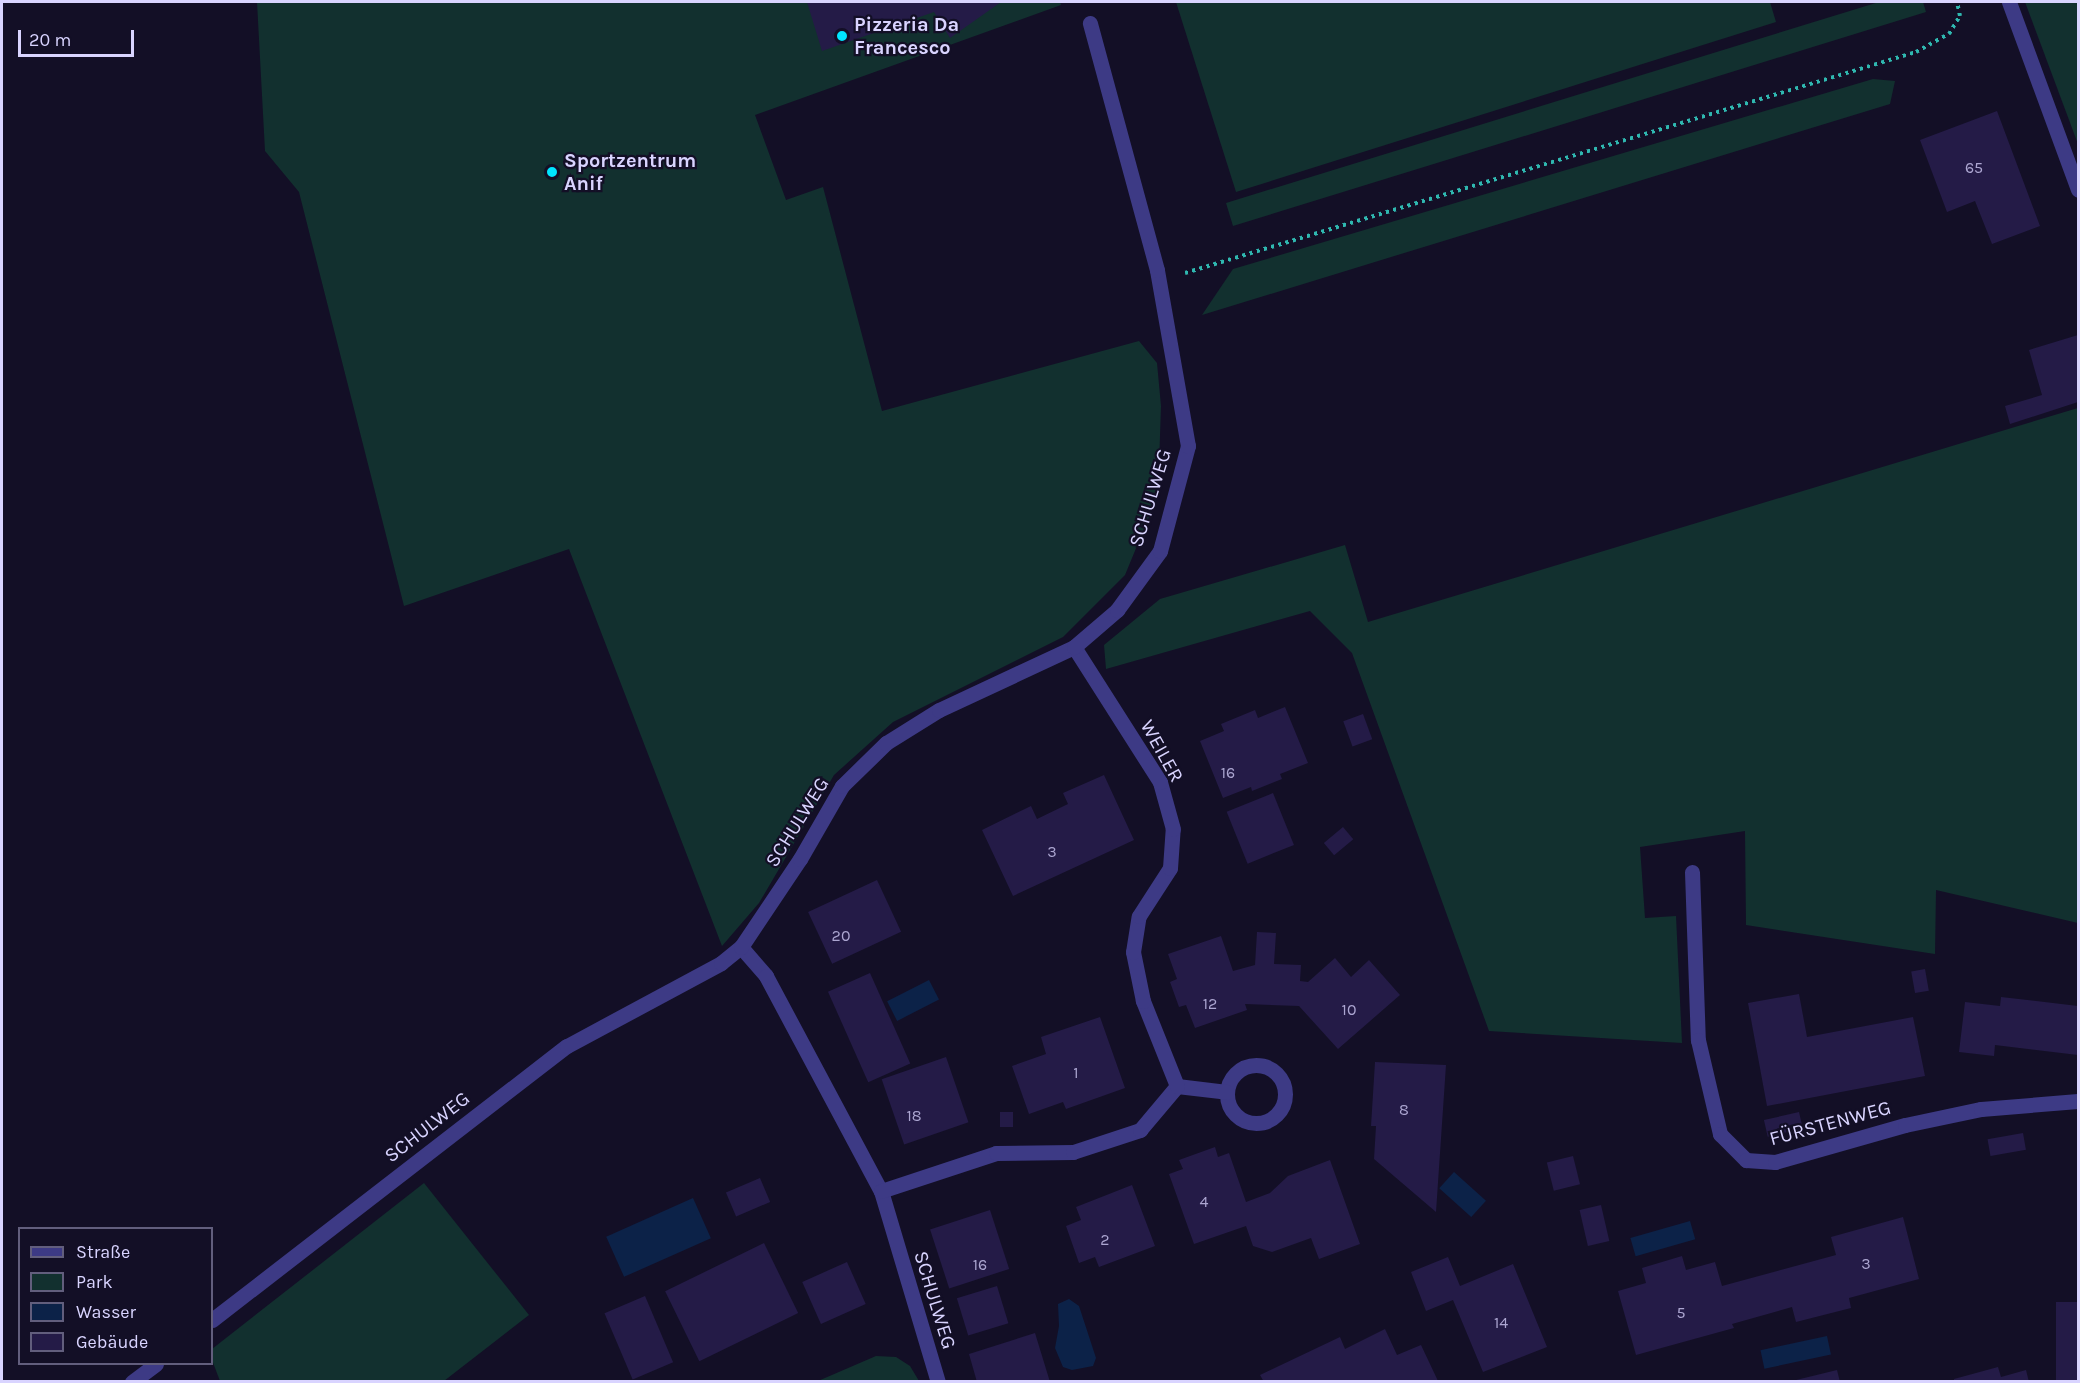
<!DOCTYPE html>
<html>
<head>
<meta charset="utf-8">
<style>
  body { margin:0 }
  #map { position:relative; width:2080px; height:1383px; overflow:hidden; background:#130f26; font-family:Karla,sans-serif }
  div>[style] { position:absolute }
  .green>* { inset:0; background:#12302f }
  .water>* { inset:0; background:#0c2248; transform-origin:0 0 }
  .building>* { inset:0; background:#241b47; transform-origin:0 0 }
  .path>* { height:4px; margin-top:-2px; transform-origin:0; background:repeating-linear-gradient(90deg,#2fb8b0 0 3px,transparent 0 7.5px) }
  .minor>* { height:15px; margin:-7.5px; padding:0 7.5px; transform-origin:7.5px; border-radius:7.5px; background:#3d3a85 }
  .minor>.ring { margin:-7.5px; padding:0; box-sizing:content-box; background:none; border:15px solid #3d3a85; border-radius:50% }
  .dots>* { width:16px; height:16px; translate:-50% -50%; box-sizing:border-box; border:3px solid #130f26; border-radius:50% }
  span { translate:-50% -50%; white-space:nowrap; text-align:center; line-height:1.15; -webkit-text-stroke:4.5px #130f26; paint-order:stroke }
  .number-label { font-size:16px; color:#aca6d1 }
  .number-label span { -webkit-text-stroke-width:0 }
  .poi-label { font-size:20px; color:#d9d4ff; font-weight:700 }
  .left { translate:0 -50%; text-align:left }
  .street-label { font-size:20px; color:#d9d4ff }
  .frame { position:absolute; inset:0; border:3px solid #d9d4ff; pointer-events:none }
  .legend { position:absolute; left:18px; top:1227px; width:195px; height:138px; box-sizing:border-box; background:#130f26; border:2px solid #625e7d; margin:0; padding:8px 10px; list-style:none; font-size:18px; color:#d9d4ff }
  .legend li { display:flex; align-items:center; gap:12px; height:30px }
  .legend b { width:30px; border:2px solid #625e7d }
  .scale { position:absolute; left:18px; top:30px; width:116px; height:27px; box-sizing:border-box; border:3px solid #d9d4ff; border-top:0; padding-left:8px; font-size:18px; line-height:21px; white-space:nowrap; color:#d9d4ff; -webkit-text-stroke:4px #130f26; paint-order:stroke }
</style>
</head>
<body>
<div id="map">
  <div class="green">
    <div style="clip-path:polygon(257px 2px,1060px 2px,1061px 5px,755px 115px,786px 200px,823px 187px,882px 411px,1139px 341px,1157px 363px,1161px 406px,1158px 495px,1125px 575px,1063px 637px,893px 722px,834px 775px,759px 903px,722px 946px,569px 549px,404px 606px,299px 192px,265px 151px)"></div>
    <div style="clip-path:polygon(1176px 2px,1770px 2px,1776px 22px,1236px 192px)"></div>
    <div style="clip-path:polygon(1879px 2px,1923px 2px,1926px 12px,1233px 226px,1226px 203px)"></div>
    <div style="clip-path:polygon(2025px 2px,2078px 2px,2078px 144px)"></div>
    <div style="clip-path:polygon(1873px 79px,1895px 81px,1890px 104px,1202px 315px,1233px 269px)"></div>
    <div style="clip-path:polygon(2078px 408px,2078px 923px,1936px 890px,1935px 954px,1746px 925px,1745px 831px,1640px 847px,1645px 918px,1676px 916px,1682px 1043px,1489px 1031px,1352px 653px,1310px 611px,1106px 669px,1104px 645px,1160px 599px,1345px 545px,1368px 622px)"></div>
    <div style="clip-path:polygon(424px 1183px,529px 1315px,444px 1381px,220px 1381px,212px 1360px,212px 1349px)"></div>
    <div style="clip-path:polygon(876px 1356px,896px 1357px,910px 1366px,919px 1381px,818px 1381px)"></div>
  </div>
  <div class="water">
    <div style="left:929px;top:980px;width:22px;height:47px;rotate:63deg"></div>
    <div style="left:1454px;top:1172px;width:43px;height:22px;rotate:42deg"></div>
    <div style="left:693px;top:1198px;width:44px;height:95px;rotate:66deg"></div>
    <div style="left:1690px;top:1221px;width:19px;height:62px;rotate:74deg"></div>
    <div style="clip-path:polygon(1069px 1299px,1079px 1306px,1096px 1358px,1093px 1366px,1072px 1370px,1063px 1367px,1055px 1348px,1059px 1326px,1058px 1304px)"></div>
    <div style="left:1827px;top:1336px;width:19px;height:68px;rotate:78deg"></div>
  </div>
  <div class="building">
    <div style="clip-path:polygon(807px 2px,1001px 2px,950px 38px,934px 12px,822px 51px)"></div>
    <div style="clip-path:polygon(1997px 111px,2040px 226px,1992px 244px,1975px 201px,1947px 212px,1920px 140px)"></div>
    <div style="clip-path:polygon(2078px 335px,2078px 402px,2010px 424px,2005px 406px,2042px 395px,2029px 350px)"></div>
    <div style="clip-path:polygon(1285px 707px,1308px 763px,1280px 774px,1282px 779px,1252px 791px,1251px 787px,1223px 798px,1200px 741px,1224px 731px,1221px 724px,1255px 710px,1258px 718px)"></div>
    <div style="left:1363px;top:714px;width:27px;height:21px;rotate:70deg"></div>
    <div style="clip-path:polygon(1104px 775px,1134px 840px,1013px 896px,982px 830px,1031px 806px,1037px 819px,1068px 804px,1063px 793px)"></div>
    <div style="left:1273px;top:793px;width:56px;height:50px;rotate:68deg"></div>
    <div style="left:1343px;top:827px;width:16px;height:25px;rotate:50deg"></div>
    <div style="left:877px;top:880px;width:57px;height:76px;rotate:65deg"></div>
    <div style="clip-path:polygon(1257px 932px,1276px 933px,1274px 964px,1301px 965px,1300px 981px,1308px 982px,1335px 958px,1351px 977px,1369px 960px,1400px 995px,1338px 1049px,1299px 1006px,1245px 1004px,1247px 1010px,1195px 1028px,1186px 1005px,1179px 1007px,1170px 982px,1177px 979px,1168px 954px,1221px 936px,1233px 971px,1255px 965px)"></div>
    <div style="left:1925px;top:969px;width:22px;height:14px;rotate:80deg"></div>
    <div style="left:870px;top:973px;width:99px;height:46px;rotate:66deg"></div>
    <div style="clip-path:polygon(1799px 994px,1807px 1037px,1913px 1017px,1925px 1076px,1767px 1106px,1748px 1003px)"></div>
    <div style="clip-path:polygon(2001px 997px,2078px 1006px,2078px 1055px,1995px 1045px,1994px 1056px,1959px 1052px,1965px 1002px,2000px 1006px)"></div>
    <div style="clip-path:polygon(1100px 1017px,1125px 1088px,1066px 1109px,1063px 1102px,1029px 1114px,1012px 1066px,1046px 1054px,1041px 1037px)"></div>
    <div style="left:946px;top:1057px;width:69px;height:68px;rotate:71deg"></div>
    <div style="clip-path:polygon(1375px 1062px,1446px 1065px,1436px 1212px,1374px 1159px,1376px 1126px,1371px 1126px)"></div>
    <div style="left:1000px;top:1112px;width:13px;height:15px"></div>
    <div style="left:1799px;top:1112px;width:17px;height:36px;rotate:77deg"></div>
    <div style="left:2023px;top:1133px;width:17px;height:36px;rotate:80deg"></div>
    <div style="clip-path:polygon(1215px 1147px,1218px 1157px,1229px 1153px,1246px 1202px,1270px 1193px,1288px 1176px,1330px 1160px,1360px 1244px,1319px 1259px,1311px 1238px,1272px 1252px,1253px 1246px,1246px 1226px,1194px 1244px,1169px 1174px,1183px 1169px,1179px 1160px)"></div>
    <div style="left:1573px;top:1156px;width:29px;height:27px;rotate:76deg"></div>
    <div style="left:760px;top:1178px;width:26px;height:37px;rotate:67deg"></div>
    <div style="clip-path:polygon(1132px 1185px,1155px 1246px,1099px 1267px,1095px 1257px,1079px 1263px,1066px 1226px,1081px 1220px,1076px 1207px)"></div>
    <div style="left:1601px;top:1205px;width:37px;height:22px;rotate:77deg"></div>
    <div style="left:990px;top:1210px;width:62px;height:63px;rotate:72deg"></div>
    <div style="clip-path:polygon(1903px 1217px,1919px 1279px,1849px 1298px,1851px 1308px,1796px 1322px,1792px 1307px,1732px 1324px,1734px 1328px,1636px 1355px,1618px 1291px,1646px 1283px,1642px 1268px,1682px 1256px,1686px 1270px,1715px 1262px,1722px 1286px,1836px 1255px,1831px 1237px)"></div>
    <div style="left:764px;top:1243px;width:78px;height:110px;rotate:64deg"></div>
    <div style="clip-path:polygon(1448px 1257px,1460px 1286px,1513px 1264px,1547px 1347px,1483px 1372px,1453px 1300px,1426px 1311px,1411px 1272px)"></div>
    <div style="left:847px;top:1262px;width:46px;height:49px;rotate:66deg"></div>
    <div style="left:997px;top:1286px;width:39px;height:42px;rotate:73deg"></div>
    <div style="left:645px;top:1296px;width:72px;height:44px;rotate:67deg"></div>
    <div style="left:2078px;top:1302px;width:80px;height:22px;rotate:90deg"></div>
    <div style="clip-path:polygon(1385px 1329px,1397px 1355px,1421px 1345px,1438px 1381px,1264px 1382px,1260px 1375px,1340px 1337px,1345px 1349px)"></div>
    <div style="clip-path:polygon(1035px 1333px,1050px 1382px,977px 1382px,969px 1354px)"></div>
    <div style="clip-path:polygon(1998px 1367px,2001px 1377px,2026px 1370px,2029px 1382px,1954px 1382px,1954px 1379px)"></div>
    <div style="clip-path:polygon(1837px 1370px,1840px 1382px,1792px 1382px,1792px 1381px)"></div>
  </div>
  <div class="path">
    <div style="left:1185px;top:273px;width:764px;rotate:-16.82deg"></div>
    <div style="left:1916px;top:52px;width:38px;rotate:-29deg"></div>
    <div style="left:1949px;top:34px;width:21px;rotate:-59deg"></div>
    <div style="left:1960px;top:16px;width:14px;rotate:-102deg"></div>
  </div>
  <div class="minor">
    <div style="left:2009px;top:2px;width:200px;rotate:69.8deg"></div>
    <div style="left:1692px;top:872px;width:168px;rotate:88deg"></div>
    <div style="left:1698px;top:1040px;width:97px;rotate:76.8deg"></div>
    <div style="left:1720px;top:1134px;width:37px;rotate:45deg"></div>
    <div style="left:1746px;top:1160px;width:29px;rotate:4deg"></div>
    <div style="left:1775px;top:1162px;width:135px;rotate:-15.9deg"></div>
    <div style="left:1905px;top:1125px;width:78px;rotate:-11.9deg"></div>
    <div style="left:1981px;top:1109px;width:97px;rotate:-4.7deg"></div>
    <div style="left:741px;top:947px;width:38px;rotate:49deg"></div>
    <div style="left:766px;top:976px;width:244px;rotate:61.9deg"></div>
    <div style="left:881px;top:1191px;width:199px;rotate:73.4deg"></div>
    <div class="ring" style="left:1227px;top:1065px;width:43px;height:43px"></div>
    <div style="left:1177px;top:1086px;width:50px;rotate:6.8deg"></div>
    <div style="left:881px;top:1191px;width:121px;rotate:-18.3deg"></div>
    <div style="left:996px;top:1153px;width:77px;rotate:-0.7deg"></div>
    <div style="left:1073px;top:1152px;width:71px;rotate:-18.2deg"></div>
    <div style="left:1140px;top:1130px;width:57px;rotate:-49.9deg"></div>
    <div style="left:1177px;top:1086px;width:92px;rotate:-111.8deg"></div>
    <div style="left:1143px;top:1001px;width:50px;rotate:-101.5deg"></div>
    <div style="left:1133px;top:952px;width:36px;rotate:-81deg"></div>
    <div style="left:1139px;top:916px;width:57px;rotate:-57.1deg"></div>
    <div style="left:1170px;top:868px;width:39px;rotate:-86deg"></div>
    <div style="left:1173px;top:829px;width:49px;rotate:-105.5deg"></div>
    <div style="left:1160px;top:782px;width:160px;rotate:-122.5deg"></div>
    <div style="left:212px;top:1320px;width:448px;rotate:-37.7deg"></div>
    <div style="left:567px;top:1046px;width:175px;rotate:-28.3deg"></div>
    <div style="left:721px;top:963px;width:26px;rotate:-39deg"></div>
    <div style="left:741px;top:947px;width:106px;rotate:-56.2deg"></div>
    <div style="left:800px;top:859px;width:84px;rotate:-60.1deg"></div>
    <div style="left:842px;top:786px;width:62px;rotate:-44.3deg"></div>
    <div style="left:886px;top:743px;width:62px;rotate:-31.9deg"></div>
    <div style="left:939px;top:710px;width:149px;rotate:-25deg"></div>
    <div style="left:1074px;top:647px;width:57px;rotate:-40.7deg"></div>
    <div style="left:1117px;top:610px;width:73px;rotate:-53.9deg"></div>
    <div style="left:1160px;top:551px;width:109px;rotate:-75.1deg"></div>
    <div style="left:1188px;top:446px;width:179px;rotate:-100deg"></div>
    <div style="left:1157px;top:270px;width:256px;rotate:-105.2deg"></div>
    <div style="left:132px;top:1382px;width:30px;rotate:-37deg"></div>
  </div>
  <div class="dots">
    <div style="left:842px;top:36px;background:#00e5ff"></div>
    <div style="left:552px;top:172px;background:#00e5ff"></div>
  </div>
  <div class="number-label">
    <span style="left:1974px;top:168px">65</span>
    <span style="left:1228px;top:773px">16</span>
    <span style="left:1052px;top:852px">3</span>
    <span style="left:841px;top:936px">20</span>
    <span style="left:1210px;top:1004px">12</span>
    <span style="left:1349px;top:1010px">10</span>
    <span style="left:1076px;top:1073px">1</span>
    <span style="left:1404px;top:1110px">8</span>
    <span style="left:914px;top:1116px">18</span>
    <span style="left:1204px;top:1202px">4</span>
    <span style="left:1105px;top:1240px">2</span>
    <span style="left:1866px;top:1264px">3</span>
    <span style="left:980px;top:1265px">16</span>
    <span style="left:1681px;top:1313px">5</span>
    <span style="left:1501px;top:1323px">14</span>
  </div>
  <div class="poi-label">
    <span class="left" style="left:854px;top:36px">Pizzeria Da<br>Francesco</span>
    <span class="left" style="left:564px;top:172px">Sportzentrum<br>Anif</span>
  </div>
  <div class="street-label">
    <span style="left:1150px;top:498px;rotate:-73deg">SCHULWEG</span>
    <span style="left:1162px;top:751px;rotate:61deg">WEILER</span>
    <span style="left:797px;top:822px;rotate:-58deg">SCHULWEG</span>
    <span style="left:1830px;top:1123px;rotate:-15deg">FÜRSTENWEG</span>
    <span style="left:427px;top:1127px;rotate:-38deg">SCHULWEG</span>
    <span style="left:935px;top:1300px;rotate:73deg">SCHULWEG</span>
  </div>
  <div class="frame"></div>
  <ul class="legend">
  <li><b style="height:8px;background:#3d3a85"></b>Straße</li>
  <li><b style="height:16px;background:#12302f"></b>Park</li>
  <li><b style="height:16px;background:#0c2248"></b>Wasser</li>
  <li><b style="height:16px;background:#241b47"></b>Gebäude</li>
  </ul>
  <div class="scale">20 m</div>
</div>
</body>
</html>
